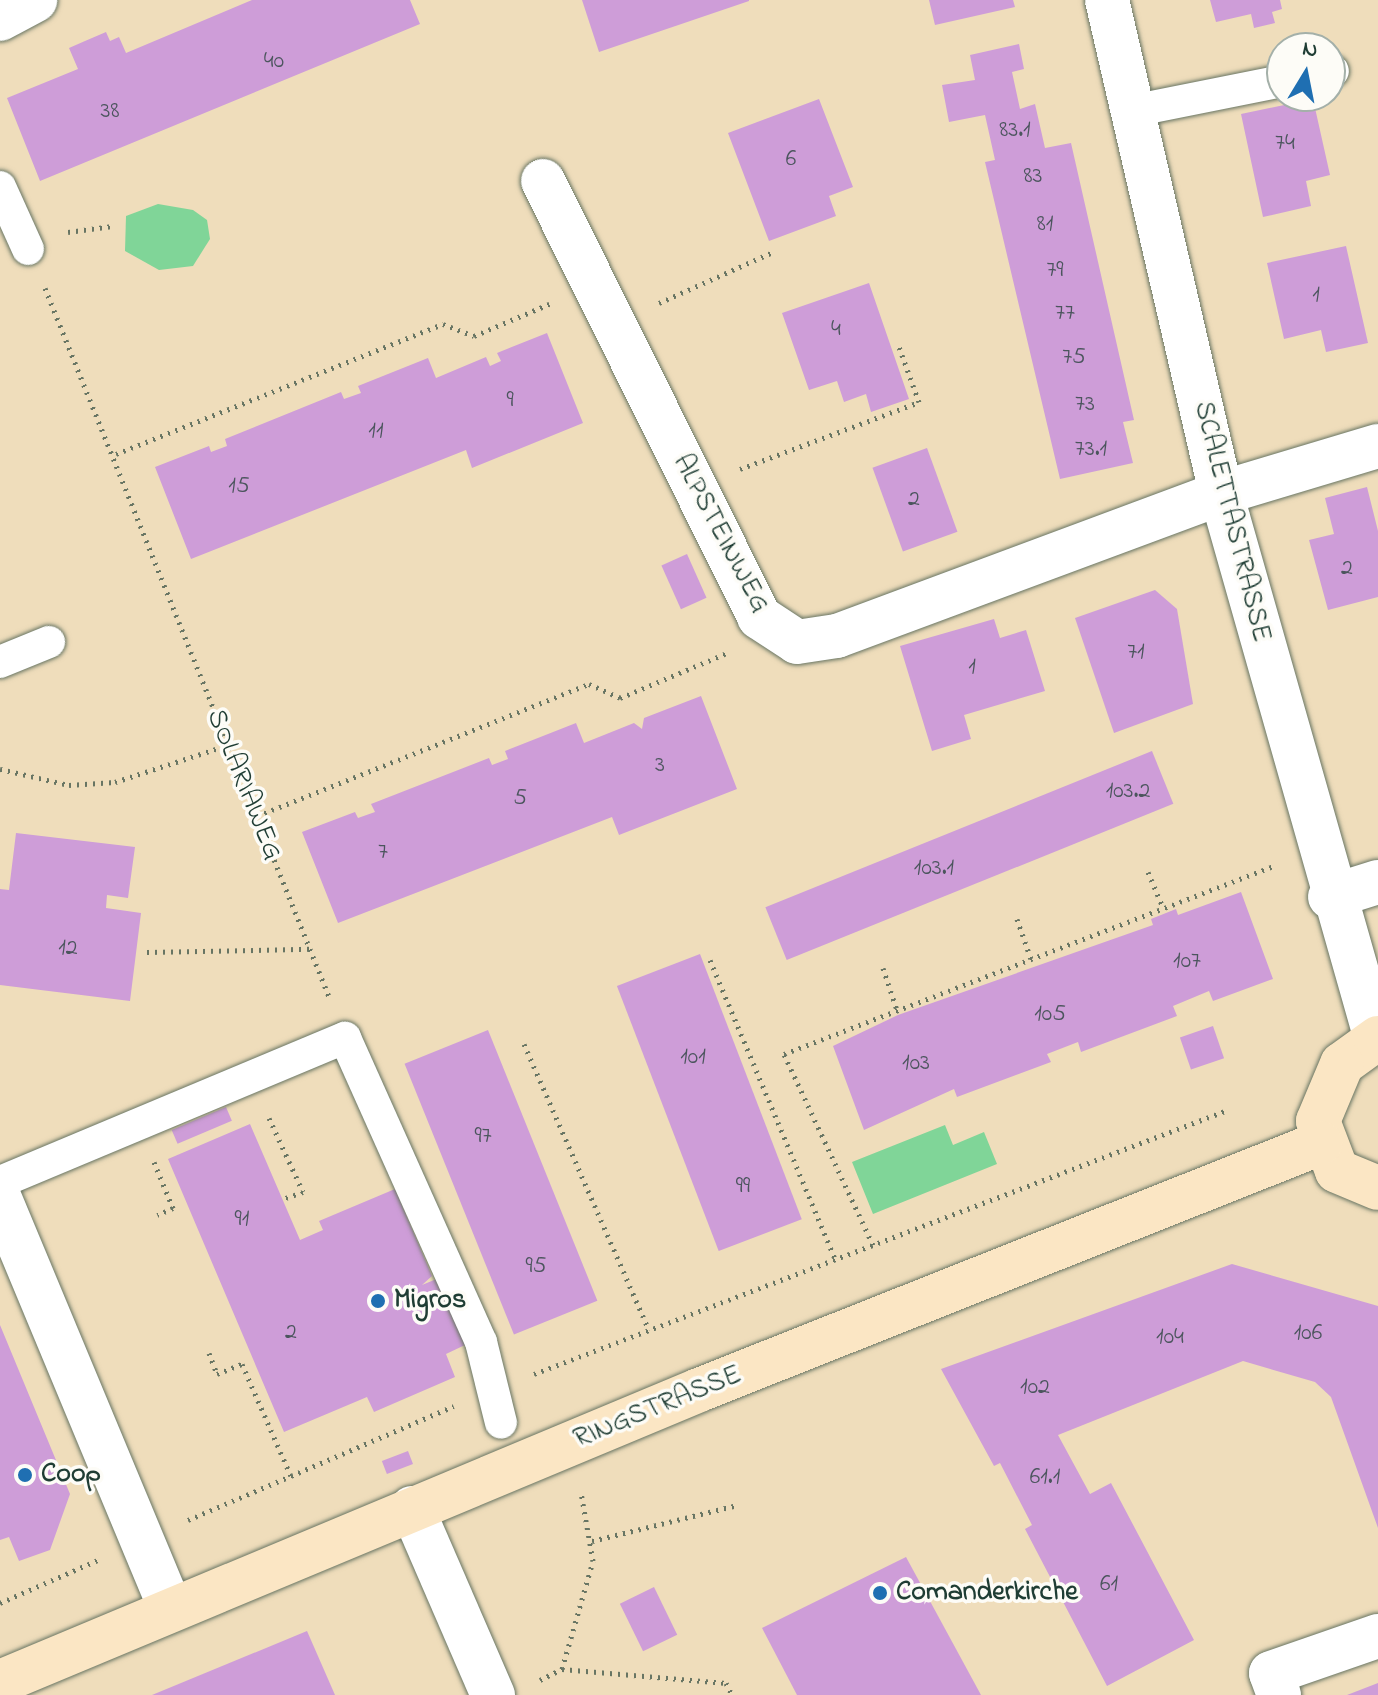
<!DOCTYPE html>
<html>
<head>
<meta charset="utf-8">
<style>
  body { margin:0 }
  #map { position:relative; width:1378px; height:1695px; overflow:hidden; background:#efddbb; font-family:"Indie Flower",sans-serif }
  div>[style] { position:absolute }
  .green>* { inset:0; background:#80d598 }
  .building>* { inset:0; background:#ce9dd8; transform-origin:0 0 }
  .path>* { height:5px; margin-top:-2.5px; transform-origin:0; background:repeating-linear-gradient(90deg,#687563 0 2px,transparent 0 8px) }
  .roads { filter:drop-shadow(0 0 2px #687563) drop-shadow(0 0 2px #687563) }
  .lane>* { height:32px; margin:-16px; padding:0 16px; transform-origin:16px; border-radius:16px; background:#fff }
  .street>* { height:44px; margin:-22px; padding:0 22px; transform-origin:22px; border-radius:22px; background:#fff }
  .secondary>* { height:44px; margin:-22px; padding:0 22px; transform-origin:22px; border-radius:22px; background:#fbe6c4 }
  .dots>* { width:22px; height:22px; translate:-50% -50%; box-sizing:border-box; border:4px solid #fdfcf7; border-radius:50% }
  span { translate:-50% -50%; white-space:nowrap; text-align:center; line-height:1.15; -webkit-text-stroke:7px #fdfcf7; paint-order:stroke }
  .number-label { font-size:24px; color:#4b555d }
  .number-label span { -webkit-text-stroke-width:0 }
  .street-label { font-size:28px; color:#1f3d34 }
  .poi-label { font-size:28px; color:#1f3d34; font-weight:700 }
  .left { translate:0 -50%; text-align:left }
  .north { position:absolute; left:1266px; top:32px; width:80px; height:80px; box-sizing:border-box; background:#fdfcf7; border:2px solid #a4b0a9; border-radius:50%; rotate:10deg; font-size:22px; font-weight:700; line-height:32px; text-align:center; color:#1f3d34 }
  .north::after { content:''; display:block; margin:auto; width:28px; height:36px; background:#1f6fb2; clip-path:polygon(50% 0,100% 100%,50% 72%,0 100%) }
</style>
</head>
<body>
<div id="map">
  <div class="green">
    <div style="clip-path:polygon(158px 204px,193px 210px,207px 220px,210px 239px,193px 266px,159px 270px,125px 251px,126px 216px)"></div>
    <div style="clip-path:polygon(945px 1125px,953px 1145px,984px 1132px,997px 1164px,873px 1214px,852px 1162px)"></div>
  </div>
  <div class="building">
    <div style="clip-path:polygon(252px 0,410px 0,420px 24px,40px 181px,7px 98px,78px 69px,69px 48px,85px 41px,106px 32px,110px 41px,119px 37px,126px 53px)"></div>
    <div style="clip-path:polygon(582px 0,749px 0,749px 1px,599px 52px)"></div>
    <div style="clip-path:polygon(929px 0,1013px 0,1015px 7px,935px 25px)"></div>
    <div style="clip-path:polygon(1210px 0,1280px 0,1282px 9px,1272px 12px,1275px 23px,1254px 28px,1251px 14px,1216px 22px)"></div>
    <div style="clip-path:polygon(1019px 44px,1024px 69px,1012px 72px,1020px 109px,1035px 104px,1045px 148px,1071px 143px,1134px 420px,1123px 422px,1133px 463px,1060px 479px,985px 162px,995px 160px,985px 115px,949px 122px,942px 85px,975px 80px,970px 55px)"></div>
    <div style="clip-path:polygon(819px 99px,853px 187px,829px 196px,836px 216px,769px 241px,728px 133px)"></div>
    <div style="clip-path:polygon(1313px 99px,1330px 175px,1306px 181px,1311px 206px,1263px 217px,1241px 114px)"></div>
    <div style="clip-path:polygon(1346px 246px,1368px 343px,1326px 352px,1321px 330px,1284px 339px,1267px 263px)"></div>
    <div style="clip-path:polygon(869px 283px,909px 399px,871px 412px,866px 394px,844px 402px,837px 381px,809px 390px,782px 313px)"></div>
    <div style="clip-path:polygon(547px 333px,583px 423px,472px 468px,466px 450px,191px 559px,155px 467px,209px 446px,211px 452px,227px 446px,225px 439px,341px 392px,344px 399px,361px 393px,358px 386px,428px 358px,436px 378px,486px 357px,490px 366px,501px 361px,497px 353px)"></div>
    <div style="left:927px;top:448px;width:89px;height:58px;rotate:70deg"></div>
    <div style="clip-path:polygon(1367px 487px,1378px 531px,1378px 597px,1328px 610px,1309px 540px,1334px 534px,1325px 498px)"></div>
    <div style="left:687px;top:554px;width:48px;height:28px;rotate:66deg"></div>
    <div style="clip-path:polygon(1155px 590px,1177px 609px,1193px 704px,1114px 733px,1075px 618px)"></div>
    <div style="clip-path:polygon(994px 619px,1000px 638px,1026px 630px,1045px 691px,964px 715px,971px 739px,932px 751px,900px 646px)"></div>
    <div style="clip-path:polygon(701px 696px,737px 789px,619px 835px,612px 817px,338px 923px,302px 832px,355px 812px,358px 818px,375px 812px,371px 804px,489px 758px,492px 765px,508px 759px,505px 751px,576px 723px,584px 743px,634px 723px,642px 729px,644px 718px)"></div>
    <div style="left:1152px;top:751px;width:57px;height:417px;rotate:68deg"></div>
    <div style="clip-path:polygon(16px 833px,135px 847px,128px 898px,107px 895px,106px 908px,141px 913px,130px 1001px,0 985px,0 889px,9px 890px)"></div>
    <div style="clip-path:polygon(1241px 892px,1273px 979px,1213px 1001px,1209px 991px,1173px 1006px,1177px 1016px,1081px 1052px,1078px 1042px,1047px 1054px,1051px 1062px,957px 1097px,954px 1089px,864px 1130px,833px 1046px,898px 1015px,1153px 925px,1151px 919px,1176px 909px,1178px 915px)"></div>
    <div style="left:700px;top:954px;width:284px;height:89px;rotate:69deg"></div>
    <div style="left:1213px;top:1026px;width:34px;height:35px;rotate:71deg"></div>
    <div style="left:488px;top:1030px;width:292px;height:90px;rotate:68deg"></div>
    <div style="left:226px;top:1107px;width:15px;height:59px;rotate:67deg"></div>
    <div style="clip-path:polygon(250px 1124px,300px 1240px,323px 1230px,319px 1221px,395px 1189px,432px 1276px,422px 1285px,439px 1278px,465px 1345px,446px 1354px,455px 1377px,374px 1412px,367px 1397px,284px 1432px,168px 1159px)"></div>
    <div style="clip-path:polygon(1232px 1264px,1378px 1306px,1378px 1528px,1331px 1397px,1315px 1382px,1243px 1361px,1058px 1435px,1090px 1494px,1111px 1483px,1194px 1640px,1107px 1686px,1025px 1529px,1032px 1525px,1000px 1463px,994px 1466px,941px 1369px)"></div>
    <div style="clip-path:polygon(0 1325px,70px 1494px,50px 1550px,19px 1561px,9px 1537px,0 1540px)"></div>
    <div style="left:408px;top:1451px;width:14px;height:28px;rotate:69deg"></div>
    <div style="clip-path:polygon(906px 1557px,981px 1695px,797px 1695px,762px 1628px)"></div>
    <div style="left:654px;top:1587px;width:53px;height:38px;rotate:64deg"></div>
    <div style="clip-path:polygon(307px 1631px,335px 1695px,152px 1695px)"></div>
    <div style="clip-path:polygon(1378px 1683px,1378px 1695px,1347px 1695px)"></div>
  </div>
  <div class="path">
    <div style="left:68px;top:232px;width:45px;rotate:-7.6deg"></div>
    <div style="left:45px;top:288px;width:766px;rotate:68.16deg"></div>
    <div style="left:659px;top:303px;width:123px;rotate:-24.1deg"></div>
    <div style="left:116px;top:454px;width:352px;rotate:-21.7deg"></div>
    <div style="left:443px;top:324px;width:33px;rotate:21deg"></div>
    <div style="left:474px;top:336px;width:82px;rotate:-23.1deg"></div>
    <div style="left:740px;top:469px;width:191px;rotate:-20.5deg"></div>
    <div style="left:919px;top:402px;width:62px;rotate:-109.9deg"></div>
    <div style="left:0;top:769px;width:71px;rotate:13.1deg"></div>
    <div style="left:69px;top:785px;width:46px;rotate:-3.7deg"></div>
    <div style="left:115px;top:782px;width:116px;rotate:-18.1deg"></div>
    <div style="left:257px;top:816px;width:357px;rotate:-21.7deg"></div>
    <div style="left:589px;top:684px;width:34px;rotate:24deg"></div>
    <div style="left:620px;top:698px;width:116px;rotate:-22.8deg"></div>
    <div style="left:1148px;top:872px;width:39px;rotate:67deg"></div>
    <div style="left:1017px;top:919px;width:42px;rotate:70.7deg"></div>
    <div style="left:147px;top:952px;width:163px;rotate:-1.1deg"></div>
    <div style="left:710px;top:960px;width:324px;rotate:67.3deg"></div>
    <div style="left:883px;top:968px;width:44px;rotate:71.6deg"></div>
    <div style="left:524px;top:1044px;width:312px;rotate:66.4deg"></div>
    <div style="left:269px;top:1118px;width:81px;rotate:65.3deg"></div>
    <div style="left:303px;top:1192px;width:21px;rotate:161deg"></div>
    <div style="left:154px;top:1162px;width:50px;rotate:67.6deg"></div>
    <div style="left:173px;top:1208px;width:17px;rotate:156deg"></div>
    <div style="left:873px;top:1245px;width:211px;rotate:-115deg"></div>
    <div style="left:784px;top:1054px;width:527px;rotate:-21.01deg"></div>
    <div style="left:209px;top:1353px;width:22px;rotate:69deg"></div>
    <div style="left:217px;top:1374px;width:27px;rotate:-22deg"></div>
    <div style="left:242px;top:1364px;width:122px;rotate:66.4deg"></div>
    <div style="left:534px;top:1374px;width:739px;rotate:-20.84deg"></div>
    <div style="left:188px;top:1520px;width:289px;rotate:-23.2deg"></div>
    <div style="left:592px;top:1541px;width:149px;rotate:-13.9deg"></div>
    <div style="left:0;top:1603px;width:107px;rotate:-23.7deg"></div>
    <div style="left:562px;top:1669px;width:112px;rotate:-74deg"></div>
    <div style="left:593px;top:1561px;width:70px;rotate:-99.9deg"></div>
    <div style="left:540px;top:1680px;width:25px;rotate:-27deg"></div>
    <div style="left:562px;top:1669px;width:165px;rotate:4.9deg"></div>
    <div style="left:726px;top:1683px;width:13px;rotate:63deg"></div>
  </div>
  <div class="roads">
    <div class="lane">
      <div style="left:1330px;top:72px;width:3px;rotate:-18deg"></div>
      <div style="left:1132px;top:111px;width:153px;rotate:-11.3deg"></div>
      <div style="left:0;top:187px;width:68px;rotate:65.7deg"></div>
      <div style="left:0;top:662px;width:53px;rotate:-22.2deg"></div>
      <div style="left:0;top:1182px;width:374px;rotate:-22.7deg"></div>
      <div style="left:345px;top:1038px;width:333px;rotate:65.9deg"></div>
      <div style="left:481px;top:1342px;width:83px;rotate:76.1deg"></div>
    </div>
    <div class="street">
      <div style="left:1107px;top:0;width:506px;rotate:76.98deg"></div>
      <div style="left:1221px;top:493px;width:568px;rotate:74.15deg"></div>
      <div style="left:0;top:19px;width:40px;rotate:-28deg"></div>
      <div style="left:543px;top:181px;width:487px;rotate:63.6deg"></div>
      <div style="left:759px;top:617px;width:45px;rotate:33.3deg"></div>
      <div style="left:797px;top:642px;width:40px;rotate:-8.5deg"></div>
      <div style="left:837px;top:636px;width:410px;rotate:-20.4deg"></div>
      <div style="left:1221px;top:493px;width:164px;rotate:-16.7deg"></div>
      <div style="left:1330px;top:897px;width:50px;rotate:-17.4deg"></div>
      <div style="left:0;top:1199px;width:443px;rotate:67.4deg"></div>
      <div style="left:412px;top:1508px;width:204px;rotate:66.6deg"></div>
      <div style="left:1279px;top:1695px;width:23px;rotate:-110deg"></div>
      <div style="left:1271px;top:1673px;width:113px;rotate:-19.1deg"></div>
    </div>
    <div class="secondary">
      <div style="left:1378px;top:1038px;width:44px;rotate:144.2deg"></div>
      <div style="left:1342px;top:1064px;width:62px;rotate:112.8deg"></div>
      <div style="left:1318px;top:1121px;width:53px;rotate:69.2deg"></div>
      <div style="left:1337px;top:1171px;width:44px;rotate:22.5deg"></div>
      <div style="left:0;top:1682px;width:758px;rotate:-22.67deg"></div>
      <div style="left:699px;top:1390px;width:669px;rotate:-21.66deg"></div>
    </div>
  </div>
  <div class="dots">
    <div style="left:378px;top:1301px;background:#1f6fb2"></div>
    <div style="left:25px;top:1475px;background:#1f6fb2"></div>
    <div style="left:880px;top:1593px;background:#1f6fb2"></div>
  </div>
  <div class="number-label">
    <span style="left:274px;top:62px">40</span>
    <span style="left:110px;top:112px">38</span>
    <span style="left:1015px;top:131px">83.1</span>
    <span style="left:1285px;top:144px">74</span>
    <span style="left:791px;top:160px">6</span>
    <span style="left:1033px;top:177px">83</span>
    <span style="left:1045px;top:225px">81</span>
    <span style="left:1055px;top:271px">79</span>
    <span style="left:1316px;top:296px">1</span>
    <span style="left:1065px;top:314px">77</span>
    <span style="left:836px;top:330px">4</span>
    <span style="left:1074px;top:358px">75</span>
    <span style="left:510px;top:401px">9</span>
    <span style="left:1085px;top:405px">73</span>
    <span style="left:376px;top:432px">11</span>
    <span style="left:1091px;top:450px">73.1</span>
    <span style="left:239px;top:487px">15</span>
    <span style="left:914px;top:500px">2</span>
    <span style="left:1347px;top:569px">2</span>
    <span style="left:1136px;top:653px">71</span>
    <span style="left:972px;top:668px">1</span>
    <span style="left:660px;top:766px">3</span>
    <span style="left:1128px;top:792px">103.2</span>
    <span style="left:520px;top:799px">5</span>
    <span style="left:383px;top:853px">7</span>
    <span style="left:934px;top:869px">103.1</span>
    <span style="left:68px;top:949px">12</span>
    <span style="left:1187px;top:962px">107</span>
    <span style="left:1050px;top:1015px">105</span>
    <span style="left:693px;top:1058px">101</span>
    <span style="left:916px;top:1064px">103</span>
    <span style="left:483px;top:1137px">97</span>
    <span style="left:743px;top:1187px">99</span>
    <span style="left:242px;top:1220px">91</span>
    <span style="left:536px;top:1267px">95</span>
    <span style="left:291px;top:1333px">2</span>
    <span style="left:1308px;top:1334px">106</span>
    <span style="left:1170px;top:1338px">104</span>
    <span style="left:1035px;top:1388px">102</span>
    <span style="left:1045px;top:1478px">61.1</span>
    <span style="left:1109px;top:1585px">61</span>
  </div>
  <div class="street-label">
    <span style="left:1231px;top:522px;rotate:76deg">SCALETTASTRASSE</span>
    <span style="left:720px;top:534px;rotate:62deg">ALPSTEINWEG</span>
    <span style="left:243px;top:785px;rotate:68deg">SOLARIAWEG</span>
    <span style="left:658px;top:1408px;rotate:-22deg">RINGSTRASSE</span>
  </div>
  <div class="poi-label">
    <span class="left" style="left:394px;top:1301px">Migros</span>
    <span class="left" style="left:41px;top:1475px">Coop</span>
    <span class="left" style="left:896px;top:1593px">Comanderkirche</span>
  </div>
  <div class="north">N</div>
</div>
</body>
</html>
